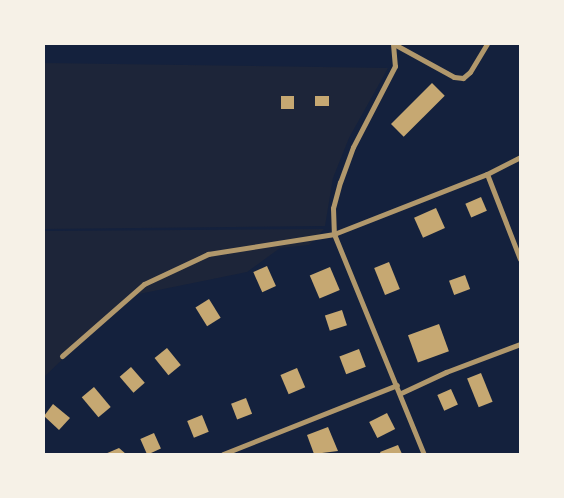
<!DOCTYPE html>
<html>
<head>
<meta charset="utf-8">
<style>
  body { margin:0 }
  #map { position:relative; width:564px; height:498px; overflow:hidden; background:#14213d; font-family:"PT Sans",sans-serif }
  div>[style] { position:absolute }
  .green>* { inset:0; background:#1d2539 }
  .building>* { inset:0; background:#c6a872; transform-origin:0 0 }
  .minor>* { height:5px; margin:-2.5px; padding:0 2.5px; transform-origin:2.5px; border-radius:2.5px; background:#b1986c }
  span { translate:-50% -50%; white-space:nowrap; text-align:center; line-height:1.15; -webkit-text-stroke:5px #f6f1e7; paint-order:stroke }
  .frame { position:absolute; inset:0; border:45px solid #f6f1e7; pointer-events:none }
</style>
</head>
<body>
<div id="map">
  <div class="green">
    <div style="clip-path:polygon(44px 63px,388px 68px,349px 138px,333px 178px,325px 226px,44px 229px)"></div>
    <div style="clip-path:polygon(324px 229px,309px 245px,280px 248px,247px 272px,129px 296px,44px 377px,44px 231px)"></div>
  </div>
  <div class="building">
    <div style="left:432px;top:83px;width:18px;height:58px;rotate:45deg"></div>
    <div style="left:281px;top:96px;width:13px;height:13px"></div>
    <div style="left:315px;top:96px;width:14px;height:10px"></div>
    <div style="left:481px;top:197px;width:15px;height:17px;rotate:67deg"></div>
    <div style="left:436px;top:208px;width:22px;height:24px;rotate:66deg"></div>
    <div style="left:389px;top:262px;width:29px;height:16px;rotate:68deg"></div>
    <div style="left:267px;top:266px;width:22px;height:15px;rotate:66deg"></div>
    <div style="left:330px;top:267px;width:25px;height:22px;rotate:67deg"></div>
    <div style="left:465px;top:275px;width:15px;height:17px;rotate:70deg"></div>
    <div style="left:209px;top:299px;width:22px;height:16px;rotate:58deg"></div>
    <div style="left:342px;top:310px;width:16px;height:18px;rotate:72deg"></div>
    <div style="left:439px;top:324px;width:29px;height:33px;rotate:70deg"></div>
    <div style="left:167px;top:348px;width:22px;height:16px;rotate:51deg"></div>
    <div style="left:359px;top:349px;width:19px;height:21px;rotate:69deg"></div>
    <div style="left:131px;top:367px;width:21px;height:15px;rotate:49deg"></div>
    <div style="left:297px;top:368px;width:21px;height:18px;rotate:67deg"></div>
    <div style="left:481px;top:373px;width:31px;height:15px;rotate:68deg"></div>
    <div style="left:94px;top:387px;width:26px;height:16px;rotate:50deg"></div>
    <div style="left:451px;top:389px;width:17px;height:15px;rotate:66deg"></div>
    <div style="left:246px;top:398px;width:17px;height:16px;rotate:69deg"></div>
    <div style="clip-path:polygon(53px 404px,70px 418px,59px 430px,44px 416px)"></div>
    <div style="left:387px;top:413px;width:18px;height:20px;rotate:63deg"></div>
    <div style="left:202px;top:415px;width:18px;height:16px;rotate:68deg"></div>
    <div style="clip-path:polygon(328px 427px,338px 451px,314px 454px,307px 435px)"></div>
    <div style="left:154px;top:433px;width:17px;height:15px;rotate:66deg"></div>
    <div style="clip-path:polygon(398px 445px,402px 454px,381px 454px,380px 452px)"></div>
    <div style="clip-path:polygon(119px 448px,126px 454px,105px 454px)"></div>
  </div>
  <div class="minor">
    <div style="left:393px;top:44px;width:22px;rotate:85deg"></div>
    <div style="left:395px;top:66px;width:91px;rotate:117.4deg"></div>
    <div style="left:353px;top:147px;width:37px;rotate:110deg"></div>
    <div style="left:340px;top:182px;width:27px;rotate:105deg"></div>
    <div style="left:333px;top:208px;width:26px;rotate:88deg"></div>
    <div style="left:334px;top:234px;width:238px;rotate:67.8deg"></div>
    <div style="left:394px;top:44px;width:68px;rotate:28.8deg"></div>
    <div style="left:454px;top:77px;width:9px;rotate:6deg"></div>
    <div style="left:463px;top:78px;width:9px;rotate:-41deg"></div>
    <div style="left:470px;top:72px;width:33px;rotate:-59deg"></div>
    <div style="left:487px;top:174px;width:91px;rotate:68.8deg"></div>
    <div style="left:62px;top:356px;width:109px;rotate:-41.3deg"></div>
    <div style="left:144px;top:284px;width:71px;rotate:-25.1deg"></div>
    <div style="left:208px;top:254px;width:128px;rotate:-9deg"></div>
    <div style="left:334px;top:234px;width:164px;rotate:-21.4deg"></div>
    <div style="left:487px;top:174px;width:37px;rotate:-27deg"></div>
    <div style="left:401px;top:393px;width:50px;rotate:-25deg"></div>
    <div style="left:446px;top:372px;width:79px;rotate:-20.7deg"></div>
    <div style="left:223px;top:454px;width:187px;rotate:-21.6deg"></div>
  </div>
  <div class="frame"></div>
</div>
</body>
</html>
